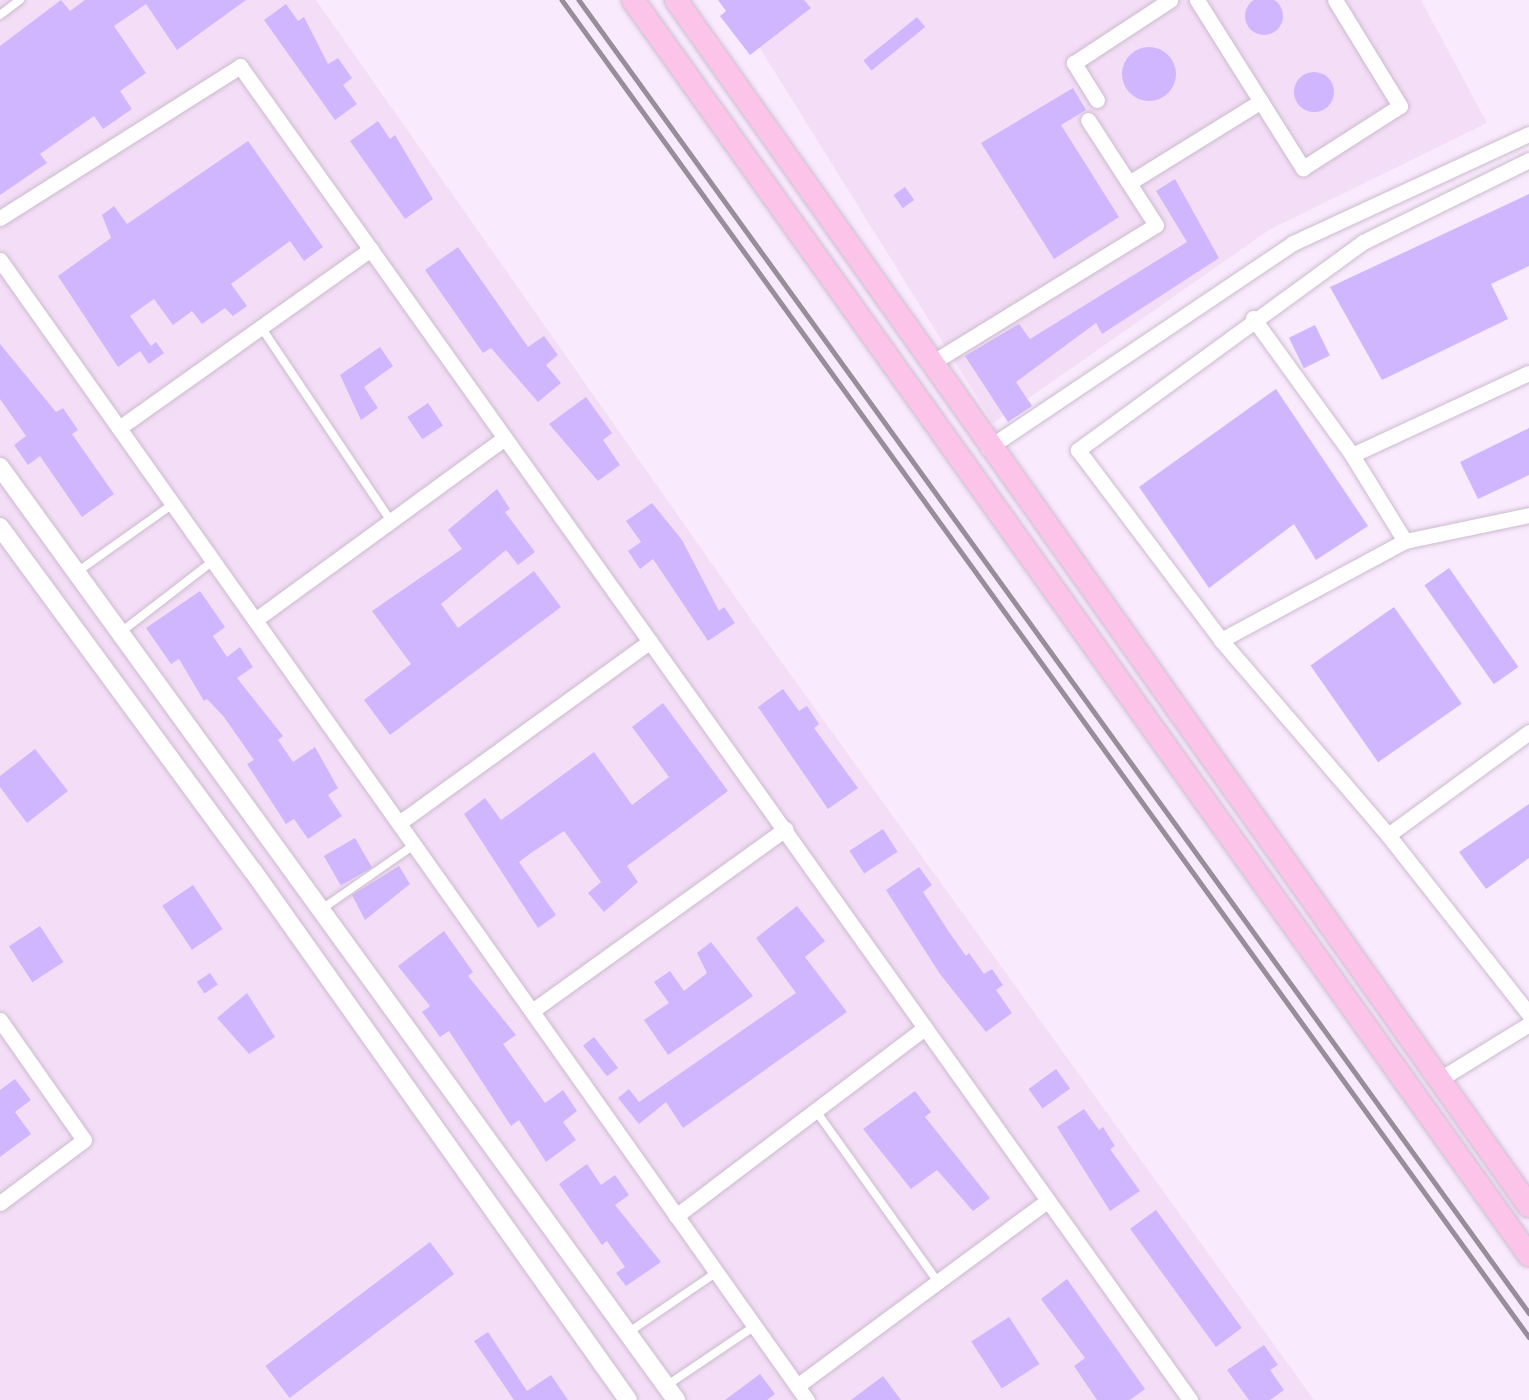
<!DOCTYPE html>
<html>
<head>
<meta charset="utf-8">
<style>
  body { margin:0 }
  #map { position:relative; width:1529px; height:1400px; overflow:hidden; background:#faeafd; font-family:"Source Sans 3",sans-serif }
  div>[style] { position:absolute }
  .built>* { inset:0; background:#f4def7 }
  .building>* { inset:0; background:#cfb6fe; transform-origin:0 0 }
  .round { border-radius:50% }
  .roads { filter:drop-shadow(0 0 2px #cabbcd) drop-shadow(0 0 2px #cabbcd) }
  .service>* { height:8px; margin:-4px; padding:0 4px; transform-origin:4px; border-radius:4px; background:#fff }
  .minor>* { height:15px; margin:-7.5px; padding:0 7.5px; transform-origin:7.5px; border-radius:7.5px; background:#fff }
  .tertiary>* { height:18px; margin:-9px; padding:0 9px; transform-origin:9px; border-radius:9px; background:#fff }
  .primary>* { height:22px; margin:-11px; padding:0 11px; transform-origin:11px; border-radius:11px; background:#fdc4e9 }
  .rail>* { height:4.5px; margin:-2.25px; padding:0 2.25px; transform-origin:2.25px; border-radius:2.25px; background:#988d9a }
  span { translate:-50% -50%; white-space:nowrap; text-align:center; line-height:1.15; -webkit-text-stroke:5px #faeafd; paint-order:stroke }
</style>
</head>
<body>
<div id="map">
  <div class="built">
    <div style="clip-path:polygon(0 0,316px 0,757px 628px,1314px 1400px,0 1400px)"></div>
    <div style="clip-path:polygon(730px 0,1421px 0,1487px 123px,1269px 230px,993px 423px)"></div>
  </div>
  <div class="building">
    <div class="round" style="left:1245px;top:-3px;width:38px;height:38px"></div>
    <div style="clip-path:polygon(61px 0,70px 11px,85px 0,246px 0,177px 50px,146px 4px,114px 26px,146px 73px,120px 91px,132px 109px,103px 129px,94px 116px,40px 154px,47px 163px,0 195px,0 46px)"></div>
    <div style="clip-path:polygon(718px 0,804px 0,811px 8px,750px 55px,720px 16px,726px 11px)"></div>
    <div style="clip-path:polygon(286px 4px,298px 21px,304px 17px,328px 64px,338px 58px,352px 78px,343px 85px,357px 104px,335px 120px,264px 20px)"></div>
    <div style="left:917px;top:17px;width:13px;height:69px;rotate:51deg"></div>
    <div class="round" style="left:1122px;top:47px;width:54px;height:54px"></div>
    <div class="round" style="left:1294px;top:72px;width:40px;height:40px"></div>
    <div style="clip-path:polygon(1073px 88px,1086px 110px,1061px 125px,1119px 217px,1054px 259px,981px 143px)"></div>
    <div style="clip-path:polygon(378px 121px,390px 139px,395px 135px,433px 199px,405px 219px,350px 141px)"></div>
    <div style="clip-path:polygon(248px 141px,323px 247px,304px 261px,290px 241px,231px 284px,247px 306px,233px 316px,225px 308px,202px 324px,192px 311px,173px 325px,154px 299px,130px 316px,151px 346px,156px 342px,164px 353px,149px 364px,140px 351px,118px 367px,58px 276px,111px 238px,102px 215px,114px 206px,127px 224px)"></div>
    <div style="clip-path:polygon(1175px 179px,1219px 258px,1102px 334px,1096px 323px,1016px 382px,1032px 406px,1008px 422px,965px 356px,1019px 324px,1030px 339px,1187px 242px,1156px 191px)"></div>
    <div style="left:905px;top:187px;width:16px;height:14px;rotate:55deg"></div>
    <div style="clip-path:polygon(1529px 194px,1529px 266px,1491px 284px,1508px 319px,1382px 380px,1330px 287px)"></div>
    <div style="clip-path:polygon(458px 247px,528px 347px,544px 336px,558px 355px,546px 365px,561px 383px,538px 402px,491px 348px,483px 353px,425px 270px)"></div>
    <div style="left:1315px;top:325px;width:34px;height:29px;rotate:64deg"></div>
    <div style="clip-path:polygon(0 344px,56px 412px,63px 408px,78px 430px,72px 434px,114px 494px,82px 517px,40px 456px,28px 465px,14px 445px,26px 436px,0 399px)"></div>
    <div style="clip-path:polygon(380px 347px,393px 366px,364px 387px,378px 408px,361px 420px,340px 375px)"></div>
    <div style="clip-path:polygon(1276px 389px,1368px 526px,1316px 560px,1294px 524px,1209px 588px,1139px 487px)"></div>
    <div style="clip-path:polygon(586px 397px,612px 433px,603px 440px,620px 465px,598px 481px,549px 424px)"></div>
    <div style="left:428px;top:403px;width:27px;height:25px;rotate:56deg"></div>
    <div style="clip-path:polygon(1529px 428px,1529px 475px,1478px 499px,1460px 462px)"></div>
    <div style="clip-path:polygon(497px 489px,510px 509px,505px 512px,535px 552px,518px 565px,506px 550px,441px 604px,458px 628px,534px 571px,561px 607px,390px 735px,364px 700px,411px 664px,372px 611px,462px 549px,448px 530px)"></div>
    <div style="clip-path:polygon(652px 503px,682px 540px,719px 611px,724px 607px,735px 623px,708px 641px,653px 559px,640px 569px,628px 551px,641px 542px,626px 521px)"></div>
    <div style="left:1449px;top:568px;width:121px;height:30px;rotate:55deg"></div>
    <div style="clip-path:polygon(200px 591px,225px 627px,213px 636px,227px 657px,240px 647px,253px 667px,237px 678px,283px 736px,278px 740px,293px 762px,315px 747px,338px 788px,328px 795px,342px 816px,308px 839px,294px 819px,286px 824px,247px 764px,254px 760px,224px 717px,207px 699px,204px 701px,179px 659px,171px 664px,146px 628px)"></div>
    <div style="left:1394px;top:607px;width:118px;height:102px;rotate:55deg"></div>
    <div style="clip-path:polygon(783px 689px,799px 711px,807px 706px,819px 724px,814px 728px,858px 788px,828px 809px,758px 707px)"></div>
    <div style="clip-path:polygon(663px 703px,728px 791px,627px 866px,638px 882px,604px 912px,588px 893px,601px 882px,564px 831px,531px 853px,519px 862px,556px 915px,538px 928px,464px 814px,485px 798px,501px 820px,594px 752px,632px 805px,669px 777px,632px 727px)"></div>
    <div style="clip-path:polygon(35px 749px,68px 791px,27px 823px,0 787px,0 776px)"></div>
    <div style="clip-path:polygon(1529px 804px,1529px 858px,1486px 889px,1459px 852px)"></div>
    <div style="left:883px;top:829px;width:27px;height:40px;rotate:57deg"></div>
    <div style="left:355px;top:838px;width:34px;height:36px;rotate:60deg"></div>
    <div style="clip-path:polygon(399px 866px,410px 884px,365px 920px,352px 895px)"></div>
    <div style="clip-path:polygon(919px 867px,932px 885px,923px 892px,949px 932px,966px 956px,969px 953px,984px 974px,992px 969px,1003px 985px,996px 990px,1012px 1013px,986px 1032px,940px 974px,886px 890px)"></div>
    <div style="left:193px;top:885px;width:53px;height:37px;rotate:56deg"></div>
    <div style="clip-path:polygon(797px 906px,825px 941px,805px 957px,847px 1012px,683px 1128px,666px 1102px,639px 1124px,618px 1098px,629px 1089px,639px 1102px,796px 993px,756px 938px)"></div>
    <div style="left:40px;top:926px;width:43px;height:37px;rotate:57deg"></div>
    <div style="clip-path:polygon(444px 931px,473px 972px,468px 976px,516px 1035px,503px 1044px,545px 1103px,563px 1090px,577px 1111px,563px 1122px,576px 1140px,546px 1162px,519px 1120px,511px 1126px,449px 1031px,440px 1037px,422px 1012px,430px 1006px,398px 966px)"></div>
    <div style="clip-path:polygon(711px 942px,753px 996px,668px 1055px,644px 1020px,669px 1003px,654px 982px,670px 971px,684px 991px,707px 973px,697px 953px)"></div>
    <div style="left:210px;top:973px;width:14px;height:16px;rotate:56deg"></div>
    <div style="clip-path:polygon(247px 993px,275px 1037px,249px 1054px,217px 1018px)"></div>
    <div style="left:594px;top:1037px;width:39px;height:14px;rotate:52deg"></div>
    <div style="left:1056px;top:1069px;width:24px;height:34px;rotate:54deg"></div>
    <div style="clip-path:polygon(15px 1079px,31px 1100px,15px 1112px,31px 1134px,0 1157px,0 1090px)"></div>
    <div style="clip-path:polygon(915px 1091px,931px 1112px,925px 1117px,990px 1198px,973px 1211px,937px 1170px,911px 1189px,863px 1129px)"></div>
    <div style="clip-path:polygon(1084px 1109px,1099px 1130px,1103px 1127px,1115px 1146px,1110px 1149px,1140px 1191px,1110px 1211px,1057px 1127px)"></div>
    <div style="clip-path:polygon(587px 1164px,601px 1185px,615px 1175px,629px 1195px,615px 1205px,661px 1262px,626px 1286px,616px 1273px,625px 1267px,607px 1241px,602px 1245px,559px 1184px)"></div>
    <div style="left:1156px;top:1210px;width:146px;height:32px;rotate:54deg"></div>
    <div style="left:430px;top:1242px;width:40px;height:206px;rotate:53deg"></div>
    <div style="clip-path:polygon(1067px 1279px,1145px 1389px,1130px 1400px,1097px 1400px,1074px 1366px,1085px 1358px,1041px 1299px)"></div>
    <div style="left:1009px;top:1317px;width:56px;height:45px;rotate:57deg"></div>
    <div style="clip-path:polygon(488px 1332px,527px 1391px,551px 1375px,568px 1400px,514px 1400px,474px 1341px)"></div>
    <div style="clip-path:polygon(1264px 1345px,1278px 1365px,1270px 1370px,1284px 1390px,1270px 1400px,1249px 1400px,1227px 1370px)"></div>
    <div style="clip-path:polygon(760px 1374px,775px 1394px,767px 1400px,725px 1400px)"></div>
    <div style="clip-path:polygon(883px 1376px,901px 1400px,851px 1400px)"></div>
  </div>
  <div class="roads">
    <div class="service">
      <div style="left:0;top:15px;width:25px;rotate:-37deg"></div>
      <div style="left:261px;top:327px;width:234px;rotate:56.2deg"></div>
      <div style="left:77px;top:572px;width:118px;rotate:-35.3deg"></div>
      <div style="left:121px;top:632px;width:116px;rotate:-37.7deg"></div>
      <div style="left:322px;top:909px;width:112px;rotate:-34.8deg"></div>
      <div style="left:816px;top:1111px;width:210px;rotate:54.5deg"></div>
      <div style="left:629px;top:1332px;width:107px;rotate:-34.3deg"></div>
      <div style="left:666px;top:1386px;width:107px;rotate:-34deg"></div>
    </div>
    <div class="minor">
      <div style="left:1197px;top:0;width:199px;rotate:57.8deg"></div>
      <div style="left:1303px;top:168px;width:115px;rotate:-32.6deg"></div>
      <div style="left:1400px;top:106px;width:124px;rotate:-121.5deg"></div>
      <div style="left:1097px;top:100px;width:44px;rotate:-121.9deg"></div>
      <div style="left:1074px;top:63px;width:115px;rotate:-33.3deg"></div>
      <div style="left:1529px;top:160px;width:185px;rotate:153.7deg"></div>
      <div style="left:1363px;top:242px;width:353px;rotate:143.9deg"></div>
      <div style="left:1078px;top:450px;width:238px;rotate:53deg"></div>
      <div style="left:1221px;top:640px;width:257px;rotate:49.4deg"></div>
      <div style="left:1388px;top:835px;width:228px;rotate:51.8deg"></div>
      <div style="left:1129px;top:183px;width:155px;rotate:-31.8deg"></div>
      <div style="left:0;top:218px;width:284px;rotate:-32.3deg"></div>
      <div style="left:240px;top:66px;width:1638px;rotate:54.54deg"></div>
      <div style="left:0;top:260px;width:1397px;rotate:54.71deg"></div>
      <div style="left:1253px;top:318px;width:169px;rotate:54.1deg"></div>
      <div style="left:1352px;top:455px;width:101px;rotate:58.4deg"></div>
      <div style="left:930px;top:364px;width:265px;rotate:-31.6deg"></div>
      <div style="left:1156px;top:225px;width:125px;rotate:-122.9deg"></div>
      <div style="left:119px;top:428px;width:309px;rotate:-35.4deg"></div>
      <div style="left:988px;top:448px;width:367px;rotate:-33.9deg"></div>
      <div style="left:1293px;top:243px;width:260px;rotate:-24.8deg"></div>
      <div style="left:1352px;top:455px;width:195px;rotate:-24.9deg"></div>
      <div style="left:255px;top:620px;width:309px;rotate:-36.1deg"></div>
      <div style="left:1221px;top:640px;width:209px;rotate:-28.3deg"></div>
      <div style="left:1405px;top:541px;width:127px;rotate:-11.8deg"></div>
      <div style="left:399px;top:823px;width:310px;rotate:-35.9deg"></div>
      <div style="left:1388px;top:835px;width:175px;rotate:-36.1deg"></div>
      <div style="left:532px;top:1011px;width:312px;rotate:-35.7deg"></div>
      <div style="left:0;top:1020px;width:146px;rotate:55deg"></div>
      <div style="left:84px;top:1140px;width:105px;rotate:143.1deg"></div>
      <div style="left:1440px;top:1079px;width:105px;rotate:-31.7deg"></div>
      <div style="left:676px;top:1216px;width:312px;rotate:-37.1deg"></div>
      <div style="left:797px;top:1386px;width:312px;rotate:-36.5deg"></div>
    </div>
    <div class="tertiary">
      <div style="left:0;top:467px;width:1152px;rotate:54.07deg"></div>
      <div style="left:0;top:527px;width:427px;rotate:53.7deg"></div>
      <div style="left:253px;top:871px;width:648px;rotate:54.67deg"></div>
    </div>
    <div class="primary">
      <div style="left:633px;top:0;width:1542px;rotate:54.48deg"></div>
      <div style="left:676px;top:0;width:1477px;rotate:54.73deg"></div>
    </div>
  </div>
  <div class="rail">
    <div style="left:562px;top:0;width:1650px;rotate:54.12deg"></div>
    <div style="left:579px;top:0;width:1621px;rotate:54.11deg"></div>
  </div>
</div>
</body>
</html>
